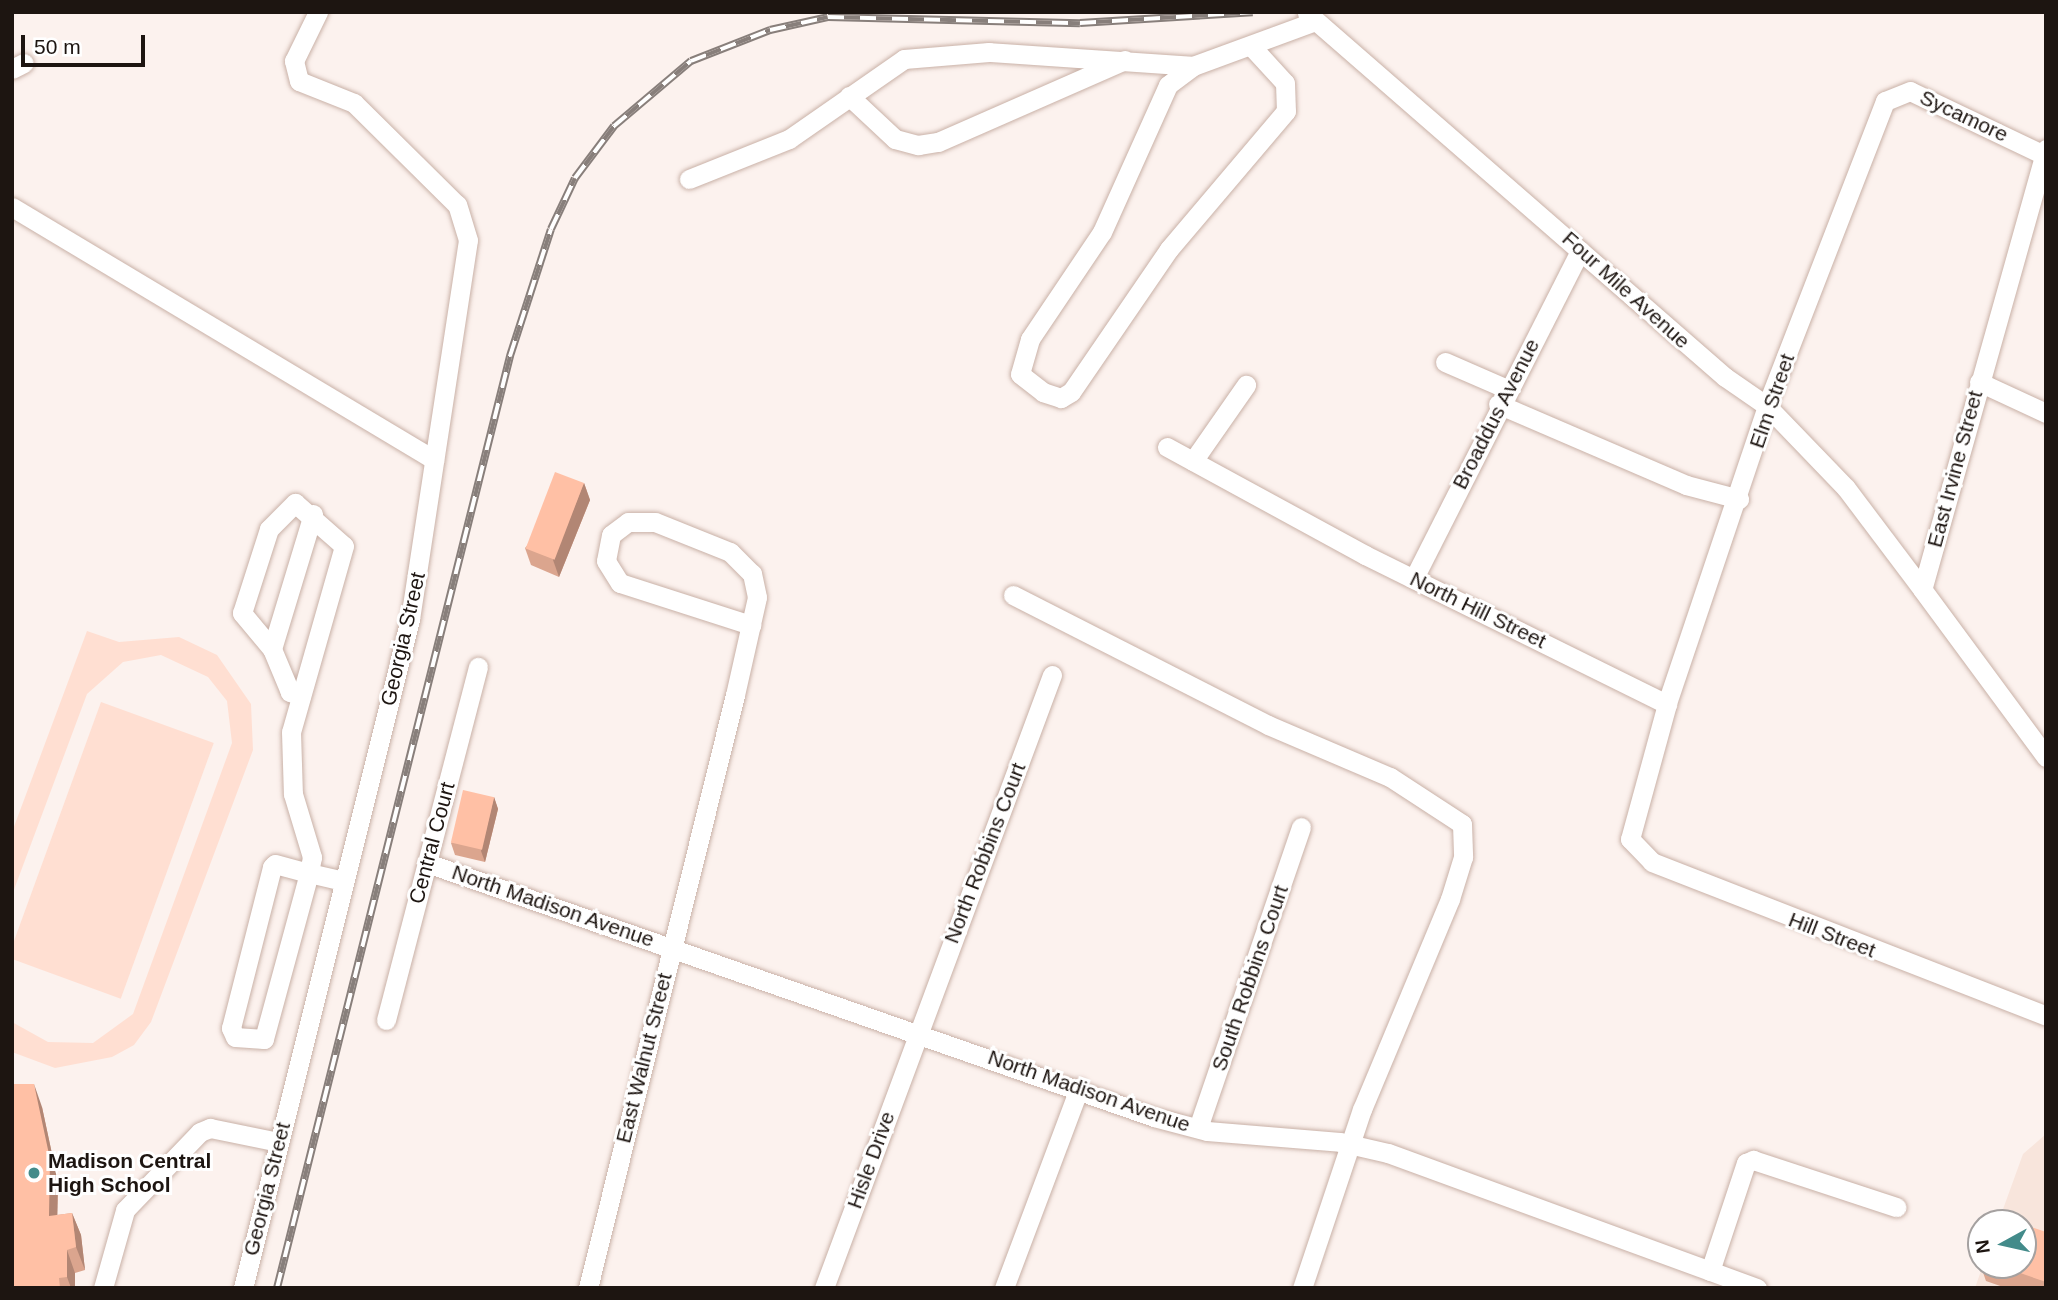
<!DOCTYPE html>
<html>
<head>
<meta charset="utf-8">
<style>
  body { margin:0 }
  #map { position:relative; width:2058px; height:1300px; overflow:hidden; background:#fcf2ee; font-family:Helvetica,sans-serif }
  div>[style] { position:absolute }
  .built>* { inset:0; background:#f8e5dc }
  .green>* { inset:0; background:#ffdfd2; transform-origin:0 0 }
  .roads { filter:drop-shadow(0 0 2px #c9b1a7) drop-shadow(0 0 2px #c9b1a7) }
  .minor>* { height:19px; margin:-9.5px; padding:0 9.5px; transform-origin:9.5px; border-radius:9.5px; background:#fff }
  .rail>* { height:8px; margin-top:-4px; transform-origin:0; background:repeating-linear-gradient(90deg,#fff 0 16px,#887f7b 0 32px); box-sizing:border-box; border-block:2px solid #887f7b }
  .wall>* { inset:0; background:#dba58e }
  .shaded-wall>* { inset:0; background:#b28674 }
  .building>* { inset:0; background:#ffc0a5; transform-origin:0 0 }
  .dots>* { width:19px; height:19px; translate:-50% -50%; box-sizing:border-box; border:4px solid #fff; border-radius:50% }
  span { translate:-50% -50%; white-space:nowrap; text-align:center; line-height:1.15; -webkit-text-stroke:6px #fff; paint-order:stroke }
  .street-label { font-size:21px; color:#1d1511 }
  .poi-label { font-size:21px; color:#1d1511; font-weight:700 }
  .left { translate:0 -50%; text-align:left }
  .frame { position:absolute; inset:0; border:14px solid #1d1511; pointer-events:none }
  .north { position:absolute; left:1967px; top:1209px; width:70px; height:70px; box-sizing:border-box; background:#fff; border:2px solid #a5a1a0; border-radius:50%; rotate:262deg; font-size:19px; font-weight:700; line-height:28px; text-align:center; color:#1d1511 }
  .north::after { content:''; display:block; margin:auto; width:24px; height:32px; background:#438b8a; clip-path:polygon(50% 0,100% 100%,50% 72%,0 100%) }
  .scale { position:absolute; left:21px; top:35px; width:124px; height:32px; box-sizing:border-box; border:4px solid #1d1511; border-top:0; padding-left:9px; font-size:21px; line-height:24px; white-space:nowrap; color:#1d1511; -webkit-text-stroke:5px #fff; paint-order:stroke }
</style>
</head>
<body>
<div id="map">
  <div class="built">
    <div style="clip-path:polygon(2046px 1134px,2046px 1288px,1975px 1288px,1983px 1265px,2023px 1265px,2023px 1223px,1998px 1223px,2023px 1154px)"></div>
  </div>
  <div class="green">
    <div style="clip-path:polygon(87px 631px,119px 642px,179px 637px,217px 655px,251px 704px,253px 750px,151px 1022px,134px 1045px,112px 1057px,55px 1068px,12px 1052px,12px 1022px,48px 1042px,93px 1043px,133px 1014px,232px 743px,227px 701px,208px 677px,161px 655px,123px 662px,87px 694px,12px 895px,12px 832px)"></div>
    <div style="left:101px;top:702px;width:120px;height:272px;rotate:20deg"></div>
  </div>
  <div class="roads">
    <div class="minor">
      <div style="left:1307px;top:13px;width:554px;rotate:41.05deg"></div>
      <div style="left:1725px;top:377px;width:51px;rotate:34.6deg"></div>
      <div style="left:1767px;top:406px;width:114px;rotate:46.1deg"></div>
      <div style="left:1846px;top:488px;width:126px;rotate:53deg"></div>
      <div style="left:1252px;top:47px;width:49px;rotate:47.5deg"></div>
      <div style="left:1285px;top:83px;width:28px;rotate:88deg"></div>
      <div style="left:1286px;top:111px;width:181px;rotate:130.3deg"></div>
      <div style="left:1169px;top:249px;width:173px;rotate:124.4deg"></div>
      <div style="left:1071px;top:392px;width:12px;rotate:149deg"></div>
      <div style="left:1061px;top:398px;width:19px;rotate:-162deg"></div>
      <div style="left:1043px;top:392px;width:29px;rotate:-142deg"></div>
      <div style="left:1020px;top:374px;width:36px;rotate:-74deg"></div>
      <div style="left:1030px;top:339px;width:129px;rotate:-56.1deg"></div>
      <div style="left:1102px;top:232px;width:161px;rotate:-65.8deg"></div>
      <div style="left:1168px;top:85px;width:31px;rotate:-37deg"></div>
      <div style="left:1193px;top:66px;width:130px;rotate:-20.2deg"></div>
      <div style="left:12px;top:69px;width:13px;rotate:-27deg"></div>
      <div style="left:849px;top:96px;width:63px;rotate:43.1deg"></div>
      <div style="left:895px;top:139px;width:24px;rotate:15deg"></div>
      <div style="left:918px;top:145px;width:20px;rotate:-9deg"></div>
      <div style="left:938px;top:142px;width:204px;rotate:-23.7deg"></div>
      <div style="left:2046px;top:149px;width:457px;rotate:105.7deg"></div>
      <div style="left:1922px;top:589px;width:209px;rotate:53.6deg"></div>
      <div style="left:2044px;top:155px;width:148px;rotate:-154.5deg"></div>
      <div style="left:1910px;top:91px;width:27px;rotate:158deg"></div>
      <div style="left:1885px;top:101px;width:327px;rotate:111.2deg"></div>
      <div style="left:1767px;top:406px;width:314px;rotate:108.6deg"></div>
      <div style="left:1667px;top:704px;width:140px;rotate:105.3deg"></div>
      <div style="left:1630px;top:839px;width:32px;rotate:46deg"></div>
      <div style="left:1652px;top:862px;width:423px;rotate:21.3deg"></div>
      <div style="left:689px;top:179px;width:108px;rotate:-21.8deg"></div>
      <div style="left:789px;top:139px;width:140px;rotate:-34.8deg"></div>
      <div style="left:904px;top:59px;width:85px;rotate:-4.7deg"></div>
      <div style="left:989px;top:52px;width:204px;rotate:3.9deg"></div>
      <div style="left:12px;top:207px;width:492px;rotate:30.9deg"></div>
      <div style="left:1445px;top:362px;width:68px;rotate:23.5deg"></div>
      <div style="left:1979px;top:382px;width:74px;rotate:24.8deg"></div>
      <div style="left:1498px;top:404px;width:205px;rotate:23.3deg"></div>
      <div style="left:1686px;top:485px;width:55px;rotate:14.8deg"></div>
      <div style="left:1167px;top:447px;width:226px;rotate:28.6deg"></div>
      <div style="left:1365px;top:555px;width:337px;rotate:26.3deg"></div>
      <div style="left:1193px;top:461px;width:93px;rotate:-55.1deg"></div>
      <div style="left:1414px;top:578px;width:367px;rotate:-63.1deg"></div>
      <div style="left:1013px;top:595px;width:286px;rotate:27deg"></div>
      <div style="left:1268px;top:725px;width:133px;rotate:23.1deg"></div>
      <div style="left:1390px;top:777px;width:86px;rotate:33.1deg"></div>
      <div style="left:1462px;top:824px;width:33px;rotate:88deg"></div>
      <div style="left:1463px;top:857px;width:44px;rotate:107.2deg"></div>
      <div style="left:1450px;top:899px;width:228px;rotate:112.7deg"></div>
      <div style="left:1362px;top:1109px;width:189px;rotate:108.5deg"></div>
      <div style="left:272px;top:649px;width:141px;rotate:-73.1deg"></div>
      <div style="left:301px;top:696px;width:12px;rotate:-160deg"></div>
      <div style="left:290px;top:692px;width:47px;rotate:-112.7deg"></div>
      <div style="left:272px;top:649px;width:47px;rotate:-129.8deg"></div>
      <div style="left:242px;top:613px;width:88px;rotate:-72.2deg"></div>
      <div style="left:269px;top:529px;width:37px;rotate:-45deg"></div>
      <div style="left:295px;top:503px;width:65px;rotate:41.3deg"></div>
      <div style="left:344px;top:546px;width:193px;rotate:105.9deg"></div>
      <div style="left:291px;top:732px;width:62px;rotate:88.2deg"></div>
      <div style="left:293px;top:794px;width:66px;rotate:73.2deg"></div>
      <div style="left:312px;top:857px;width:16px;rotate:101deg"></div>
      <div style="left:309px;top:873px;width:172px;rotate:105.2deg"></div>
      <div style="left:264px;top:1039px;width:29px;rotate:-176deg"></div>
      <div style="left:235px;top:1037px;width:10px;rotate:-114deg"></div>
      <div style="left:231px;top:1028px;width:166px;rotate:-75.7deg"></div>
      <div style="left:272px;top:867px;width:4px;rotate:-45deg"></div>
      <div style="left:275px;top:864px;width:35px;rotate:15deg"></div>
      <div style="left:309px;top:873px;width:35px;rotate:13deg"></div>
      <div style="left:427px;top:863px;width:770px;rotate:19.26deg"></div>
      <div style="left:1154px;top:1117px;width:55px;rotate:14.8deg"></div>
      <div style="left:1207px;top:1131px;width:133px;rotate:4.7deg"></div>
      <div style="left:1340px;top:1142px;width:49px;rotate:12.9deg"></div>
      <div style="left:1388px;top:1153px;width:393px;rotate:20.1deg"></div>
      <div style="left:386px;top:1020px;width:365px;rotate:-75.4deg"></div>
      <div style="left:1198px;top:1128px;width:318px;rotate:-71.1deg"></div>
      <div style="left:1710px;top:1271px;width:114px;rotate:-71.6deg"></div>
      <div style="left:1746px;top:1163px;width:8px;rotate:-23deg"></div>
      <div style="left:1753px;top:1160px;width:151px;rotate:18.2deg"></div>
      <div style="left:103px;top:1288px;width:81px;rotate:-74.2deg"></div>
      <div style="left:125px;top:1210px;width:108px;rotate:-46.1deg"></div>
      <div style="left:200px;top:1132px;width:11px;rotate:-22deg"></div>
      <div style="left:210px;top:1128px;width:70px;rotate:11.5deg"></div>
      <div style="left:243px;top:1288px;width:690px;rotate:-75.98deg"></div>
      <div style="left:410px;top:619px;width:383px;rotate:-81.3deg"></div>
      <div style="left:468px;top:240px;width:37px;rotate:-107deg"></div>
      <div style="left:457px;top:205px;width:145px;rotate:-135.3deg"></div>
      <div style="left:354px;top:103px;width:59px;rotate:-158.2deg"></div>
      <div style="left:299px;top:81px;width:21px;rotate:-104deg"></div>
      <div style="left:294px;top:61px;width:55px;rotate:-63.9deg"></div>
      <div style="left:588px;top:1288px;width:611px;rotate:-76.08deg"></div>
      <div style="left:735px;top:695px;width:100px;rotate:-77.3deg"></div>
      <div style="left:757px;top:597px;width:24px;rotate:-102deg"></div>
      <div style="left:752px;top:574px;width:31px;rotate:-135deg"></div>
      <div style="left:730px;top:552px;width:81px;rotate:-158.2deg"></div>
      <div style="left:655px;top:522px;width:27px;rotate:180deg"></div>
      <div style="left:628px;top:522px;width:21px;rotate:143deg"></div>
      <div style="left:611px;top:535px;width:26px;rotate:101deg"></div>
      <div style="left:606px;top:561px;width:26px;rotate:58deg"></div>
      <div style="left:620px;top:583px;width:138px;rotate:17.8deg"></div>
      <div style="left:824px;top:1288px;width:654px;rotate:-69.6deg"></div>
      <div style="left:1004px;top:1288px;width:214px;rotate:-69.4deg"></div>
    </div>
  </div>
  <div class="rail">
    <div style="left:277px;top:1288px;width:961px;rotate:-75.96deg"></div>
    <div style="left:510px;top:356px;width:133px;rotate:-72.1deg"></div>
    <div style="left:551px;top:229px;width:56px;rotate:-64.8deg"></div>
    <div style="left:575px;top:178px;width:65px;rotate:-53.1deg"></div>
    <div style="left:614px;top:126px;width:101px;rotate:-40.2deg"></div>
    <div style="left:691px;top:61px;width:85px;rotate:-21.4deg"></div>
    <div style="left:770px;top:30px;width:59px;rotate:-12.6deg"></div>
    <div style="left:828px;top:17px;width:252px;rotate:1.4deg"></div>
    <div style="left:1080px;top:23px;width:173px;rotate:-3.6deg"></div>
  </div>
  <div class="wall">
    <div style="clip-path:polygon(584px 483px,590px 500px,559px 577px,531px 565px,525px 548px)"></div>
    <div style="clip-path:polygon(494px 797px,498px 809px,485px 862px,455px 855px,451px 843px)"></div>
    <div style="clip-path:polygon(42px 1107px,58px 1182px,57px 1215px,72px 1213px,81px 1235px,85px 1270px,75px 1273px,75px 1288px,12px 1288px)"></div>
    <div style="clip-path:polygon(2046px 1232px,2046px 1288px,2006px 1288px,1986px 1281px,1978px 1258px,1981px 1249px,1981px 1265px,2023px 1265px)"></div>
  </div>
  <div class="shaded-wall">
    <div style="clip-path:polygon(584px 483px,590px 500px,559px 577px,553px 560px)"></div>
    <div style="clip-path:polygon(494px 797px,498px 809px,485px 862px,481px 851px)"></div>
    <div style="clip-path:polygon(34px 1084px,42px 1107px,58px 1182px,57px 1238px,49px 1216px)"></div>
    <div style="clip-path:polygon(72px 1213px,81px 1235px,85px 1270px,76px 1247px)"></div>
    <div style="clip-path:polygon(67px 1250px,75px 1273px,75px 1288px,71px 1288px,67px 1277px)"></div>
  </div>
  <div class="building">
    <div style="left:555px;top:472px;width:31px;height:82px;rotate:21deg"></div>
    <div style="left:463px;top:790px;width:32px;height:54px;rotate:13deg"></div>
    <div style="clip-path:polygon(12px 1084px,34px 1084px,50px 1159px,49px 1216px,72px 1213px,76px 1247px,67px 1250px,67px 1277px,59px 1278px,60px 1288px,12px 1288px)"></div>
    <div style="clip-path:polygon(1993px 1214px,2020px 1223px,1990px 1223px)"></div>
    <div style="clip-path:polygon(2023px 1224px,2046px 1232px,2046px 1282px,1997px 1265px,2023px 1265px)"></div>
    <div style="clip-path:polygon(1981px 1249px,1981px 1259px,1978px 1258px)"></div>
  </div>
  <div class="dots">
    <div style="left:34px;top:1173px;background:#438b8a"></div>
  </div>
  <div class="street-label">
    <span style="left:1964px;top:116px;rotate:25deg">Sycamore</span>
    <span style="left:1626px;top:290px;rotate:42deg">Four Mile Avenue</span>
    <span style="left:1772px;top:401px;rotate:-71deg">Elm Street</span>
    <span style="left:1496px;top:414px;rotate:-63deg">Broaddus Avenue</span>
    <span style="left:1955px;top:469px;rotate:-75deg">East Irvine Street</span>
    <span style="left:1478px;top:610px;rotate:26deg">North Hill Street</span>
    <span style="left:403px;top:639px;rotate:-77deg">Georgia Street</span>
    <span style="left:432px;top:843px;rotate:-75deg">Central Court</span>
    <span style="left:985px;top:853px;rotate:-69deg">North Robbins Court</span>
    <span style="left:553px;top:906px;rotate:19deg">North Madison Avenue</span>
    <span style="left:1832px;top:935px;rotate:21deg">Hill Street</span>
    <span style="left:1250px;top:978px;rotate:-71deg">South Robbins Court</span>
    <span style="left:644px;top:1058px;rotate:-76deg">East Walnut Street</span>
    <span style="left:1089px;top:1091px;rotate:19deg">North Madison Avenue</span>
    <span style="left:871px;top:1160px;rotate:-70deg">Hisle Drive</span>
    <span style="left:267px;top:1189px;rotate:-76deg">Georgia Street</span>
  </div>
  <div class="poi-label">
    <span class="left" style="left:48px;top:1173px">Madison Central<br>High School</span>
  </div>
  <div class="frame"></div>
  <div class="north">N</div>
  <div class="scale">50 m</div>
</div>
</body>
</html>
